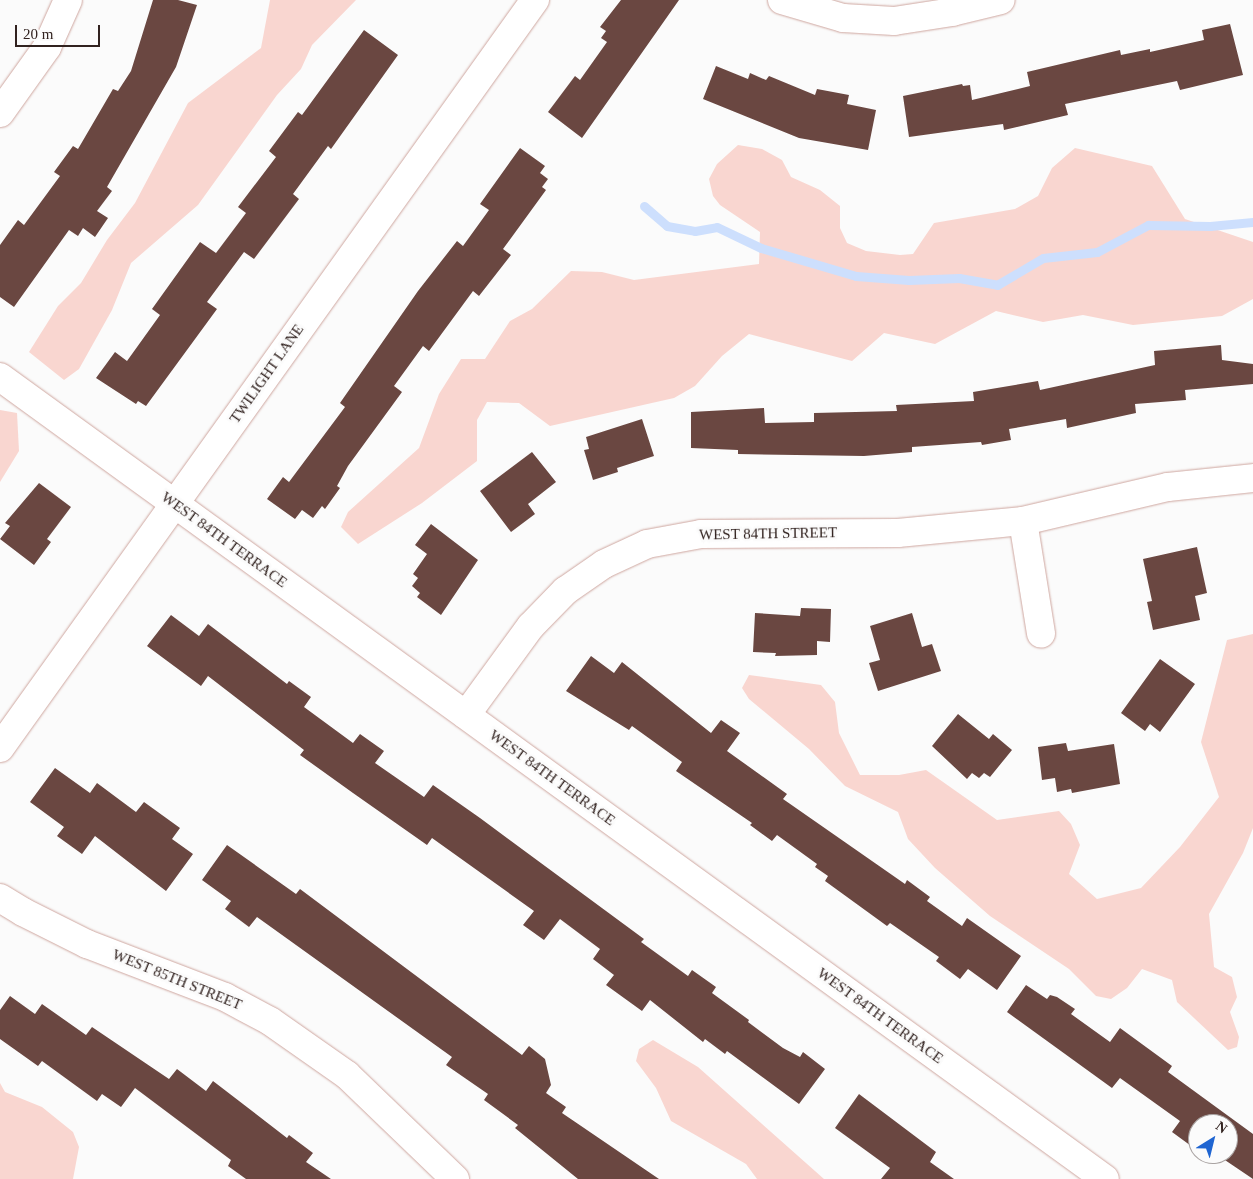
<!DOCTYPE html>
<html>
<head>
<meta charset="utf-8">
<style>
  body { margin:0 }
  #map { position:relative; width:1253px; height:1179px; overflow:hidden; background:#fbfbfb; font-family:"Times New Roman",serif }
  div>[style] { position:absolute }
  .green>* { inset:0; background:#f9d6d0 }
  .stream>* { height:9px; margin:-4.5px; padding:0 4.5px; transform-origin:4.5px; border-radius:4.5px; background:#cddffd }
  .building>* { inset:0; background:#6a4741 }
  .roads { filter:drop-shadow(0 0 1px #cea69f) drop-shadow(0 0 1px #cea69f) }
  .minor>* { height:28px; margin:-14px; padding:0 14px; transform-origin:14px; border-radius:14px; background:#fff }
  span { translate:-50% -50%; white-space:nowrap; text-align:center; line-height:1.15; -webkit-text-stroke:5px #fbfbfb; paint-order:stroke }
  .street-label { font-size:15px; color:#31221f }
  .north { position:absolute; left:1188px; top:1114px; width:50px; height:50px; box-sizing:border-box; background:#fbfbfb; border:1px solid #aaa4a3; border-radius:50%; rotate:36deg; font-size:14px; font-weight:700; line-height:20px; text-align:center; color:#31221f }
  .north::after { content:''; display:block; margin:auto; width:18px; height:22px; background:#1f65d1; clip-path:polygon(50% 0,100% 100%,50% 72%,0 100%) }
  .scale { position:absolute; left:15px; top:25px; width:85px; height:22px; box-sizing:border-box; border:2px solid #31221f; border-top:0; padding-left:6px; font-size:15px; line-height:18px; white-space:nowrap; color:#31221f; -webkit-text-stroke:4px #fbfbfb; paint-order:stroke }
</style>
</head>
<body>
<div id="map">
  <div class="green">
    <div style="clip-path:polygon(270px 0,356px 0,312px 45px,301px 69px,277px 95px,198px 205px,131px 263px,112px 310px,79px 369px,64px 380px,29px 352px,58px 306px,81px 283px,107px 240px,135px 203px,188px 103px,261px 48px)"></div>
    <div style="clip-path:polygon(738px 145px,762px 149px,782px 160px,791px 177px,820px 190px,840px 206px,840px 228px,847px 243px,866px 251px,900px 255px,913px 254px,934px 223px,1015px 209px,1038px 196px,1052px 168px,1075px 148px,1152px 166px,1185px 219px,1253px 242px,1253px 299px,1222px 316px,1133px 325px,1083px 315px,1043px 322px,996px 311px,935px 344px,884px 333px,852px 361px,749px 334px,722px 356px,695px 386px,674px 398px,550px 426px,519px 403px,487px 402px,477px 420px,477px 461px,422px 503px,358px 544px,341px 527px,348px 512px,419px 448px,439px 394px,461px 359px,485px 359px,510px 321px,532px 309px,571px 271px,602px 272px,634px 280px,759px 264px,760px 232px,720px 205px,713px 196px,709px 179px,717px 164px)"></div>
    <div style="clip-path:polygon(0 410px,17px 413px,19px 451px,0 482px)"></div>
    <div style="clip-path:polygon(1253px 634px,1253px 828px,1243px 853px,1209px 914px,1214px 967px,1232px 977px,1237px 997px,1230px 1012px,1239px 1037px,1237px 1047px,1228px 1050px,1177px 1002px,1172px 980px,1142px 969px,1127px 988px,1111px 999px,1096px 996px,1069px 969px,990px 916px,935px 868px,908px 839px,898px 812px,845px 786px,809px 749px,749px 699px,742px 688px,749px 675px,821px 685px,835px 702px,839px 733px,860px 775px,899px 775px,926px 770px,997px 820px,1059px 811px,1071px 824px,1080px 845px,1069px 874px,1097px 899px,1141px 888px,1180px 847px,1219px 797px,1201px 742px,1227px 640px)"></div>
    <div style="clip-path:polygon(653px 1040px,698px 1067px,824px 1179px,757px 1179px,746px 1164px,671px 1121px,656px 1088px,636px 1061px,639px 1049px)"></div>
    <div style="clip-path:polygon(0 1083px,5px 1092px,42px 1107px,73px 1132px,79px 1147px,73px 1179px,0 1179px)"></div>
  </div>
  <div class="stream">
    <div style="left:644px;top:206px;width:30px;rotate:41deg"></div>
    <div style="left:667px;top:226px;width:28px;rotate:10deg"></div>
    <div style="left:695px;top:231px;width:22px;rotate:-10deg"></div>
    <div style="left:717px;top:227px;width:49px;rotate:25.5deg"></div>
    <div style="left:761px;top:248px;width:99px;rotate:16.4deg"></div>
    <div style="left:856px;top:276px;width:53px;rotate:4.3deg"></div>
    <div style="left:909px;top:280px;width:50px;rotate:-2.3deg"></div>
    <div style="left:959px;top:278px;width:39px;rotate:10deg"></div>
    <div style="left:997px;top:285px;width:53px;rotate:-30.4deg"></div>
    <div style="left:1043px;top:258px;width:54px;rotate:-6.3deg"></div>
    <div style="left:1097px;top:252px;width:58px;rotate:-27.9deg"></div>
    <div style="left:1148px;top:225px;width:62px;rotate:0.9deg"></div>
    <div style="left:1210px;top:226px;width:43px;rotate:-5.3deg"></div>
  </div>
  <div class="building">
    <div style="clip-path:polygon(153px 0,178px 0,197px 5px,176px 67px,107px 187px,112px 191px,97px 211px,108px 218px,95px 237px,83px 228px,78px 236px,69px 230px,14px 307px,0 297px,0 245px,18px 220px,24px 225px,60px 176px,54px 172px,73px 146px,78px 149px,113px 89px,118px 91px,131px 71px)"></div>
    <div style="clip-path:polygon(621px 0,679px 0,582px 138px,548px 112px,575px 76px,580px 80px,607px 42px,601px 38px,606px 31px,600px 27px)"></div>
    <div style="clip-path:polygon(1230px 24px,1243px 75px,1180px 90px,1177px 81px,1065px 104px,1068px 115px,1004px 130px,1003px 124px,909px 137px,903px 96px,962px 84px,963px 86px,970px 85px,972px 100px,1030px 86px,1027px 72px,1120px 50px,1121px 55px,1150px 49px,1150px 52px,1204px 40px,1202px 30px)"></div>
    <div style="clip-path:polygon(364px 30px,398px 55px,331px 149px,328px 146px,293px 194px,299px 199px,254px 259px,244px 252px,207px 302px,217px 309px,146px 406px,138px 401px,136px 404px,96px 378px,115px 352px,127px 361px,160px 315px,152px 309px,200px 242px,216px 253px,246px 213px,238px 207px,276px 157px,269px 151px,298px 112px,302px 115px)"></div>
    <div style="clip-path:polygon(716px 66px,748px 79px,750px 73px,766px 80px,769px 76px,815px 95px,817px 89px,849px 95px,847px 104px,876px 110px,868px 150px,799px 138px,703px 99px)"></div>
    <div style="clip-path:polygon(520px 148px,545px 166px,540px 173px,548px 179px,542px 187px,546px 190px,503px 249px,511px 255px,479px 296px,473px 291px,429px 351px,423px 346px,394px 386px,402px 392px,348px 466px,337px 486px,340px 488px,325px 509px,322px 506px,313px 518px,302px 510px,295px 519px,267px 499px,283px 477px,289px 482px,345px 407px,340px 403px,418px 291px,457px 241px,463px 246px,489px 210px,480px 204px)"></div>
    <div style="clip-path:polygon(1221px 345px,1222px 360px,1253px 364px,1253px 384px,1185px 390px,1186px 400px,1135px 404px,1136px 413px,1067px 428px,1066px 419px,1009px 429px,1011px 440px,982px 445px,981px 442px,912px 447px,912px 452px,864px 456px,738px 454px,738px 450px,691px 448px,691px 412px,764px 408px,765px 423px,814px 422px,814px 413px,897px 411px,896px 405px,974px 401px,973px 392px,1038px 381px,1040px 390px,1155px 365px,1154px 351px)"></div>
    <div style="clip-path:polygon(642px 419px,654px 456px,617px 468px,618px 472px,593px 480px,584px 450px,589px 449px,586px 437px)"></div>
    <div style="clip-path:polygon(532px 452px,556px 482px,528px 504px,535px 514px,511px 532px,480px 491px)"></div>
    <div style="clip-path:polygon(39px 483px,71px 507px,47px 539px,51px 542px,34px 565px,0 539px,10px 526px,5px 523px)"></div>
    <div style="clip-path:polygon(431px 524px,478px 560px,441px 615px,417px 597px,420px 593px,412px 586px,418px 578px,413px 574px,427px 554px,415px 545px)"></div>
    <div style="clip-path:polygon(1197px 547px,1207px 593px,1195px 596px,1200px 620px,1153px 630px,1147px 602px,1152px 601px,1143px 559px)"></div>
    <div style="clip-path:polygon(801px 608px,831px 609px,830px 642px,817px 641px,817px 655px,775px 656px,776px 653px,753px 652px,755px 613px,800px 616px)"></div>
    <div style="clip-path:polygon(912px 613px,922px 647px,932px 644px,941px 671px,878px 691px,869px 663px,880px 660px,870px 626px)"></div>
    <div style="clip-path:polygon(171px 615px,199px 636px,208px 624px,287px 684px,289px 681px,311px 697px,304px 707px,353px 743px,360px 734px,384px 751px,375px 763px,424px 797px,433px 785px,480px 818px,644px 939px,641px 942px,688px 976px,692px 970px,716px 987px,712px 993px,749px 1020px,748px 1022px,783px 1048px,800px 1057px,803px 1052px,825px 1069px,799px 1104px,727px 1051px,725px 1054px,705px 1039px,703px 1042px,650px 1000px,642px 1011px,606px 985px,614px 975px,593px 959px,600px 949px,560px 919px,544px 940px,523px 925px,534px 911px,432px 838px,427px 845px,353px 793px,300px 755px,304px 750px,208px 676px,201px 686px,147px 646px)"></div>
    <div style="clip-path:polygon(591px 656px,614px 673px,622px 662px,711px 733px,721px 720px,740px 733px,727px 751px,787px 794px,783px 799px,905px 884px,907px 880px,930px 897px,927px 901px,962px 926px,967px 918px,1021px 956px,997px 990px,968px 969px,960px 979px,936px 961px,939px 957px,890px 923px,887px 926px,825px 881px,828px 876px,815px 867px,817px 864px,777px 835px,772px 841px,750px 825px,752px 823px,676px 771px,682px 762px,632px 726px,629px 730px,566px 691px)"></div>
    <div style="clip-path:polygon(1160px 659px,1195px 684px,1160px 732px,1150px 724px,1145px 731px,1121px 713px)"></div>
    <div style="clip-path:polygon(958px 714px,989px 739px,993px 734px,1012px 750px,990px 777px,984px 773px,979px 778px,972px 773px,967px 779px,932px 746px)"></div>
    <div style="clip-path:polygon(1066px 743px,1068px 751px,1114px 744px,1120px 784px,1072px 793px,1071px 789px,1057px 792px,1055px 778px,1042px 780px,1038px 747px)"></div>
    <div style="clip-path:polygon(55px 768px,90px 793px,97px 783px,136px 812px,144px 802px,180px 828px,172px 839px,193px 854px,166px 891px,95px 836px,82px 854px,57px 836px,64px 827px,30px 802px)"></div>
    <div style="clip-path:polygon(227px 845px,296px 894px,300px 889px,522px 1055px,529px 1046px,545px 1059px,551px 1085px,546px 1093px,566px 1107px,562px 1113px,659px 1179px,578px 1179px,515px 1128px,518px 1125px,484px 1100px,488px 1094px,446px 1065px,452px 1057px,257px 917px,249px 927px,225px 909px,231px 901px,202px 880px)"></div>
    <div style="clip-path:polygon(1026px 985px,1047px 999px,1050px 995px,1057px 997px,1075px 1009px,1071px 1014px,1110px 1042px,1120px 1028px,1172px 1066px,1168px 1072px,1253px 1134px,1253px 1179px,1216px 1154px,1228px 1154px,1228px 1124px,1198px 1124px,1198px 1151px,1172px 1132px,1180px 1121px,1120px 1078px,1112px 1088px,1007px 1012px)"></div>
    <div style="clip-path:polygon(10px 996px,35px 1014px,42px 1004px,86px 1035px,92px 1027px,169px 1079px,177px 1069px,206px 1091px,213px 1081px,287px 1138px,289px 1135px,313px 1153px,306px 1162px,331px 1179px,246px 1179px,228px 1166px,231px 1160px,135px 1088px,121px 1107px,102px 1094px,97px 1101px,42px 1061px,38px 1066px,0 1039px,0 1010px)"></div>
    <div style="clip-path:polygon(859px 1094px,936px 1152px,930px 1162px,954px 1179px,881px 1179px,890px 1168px,835px 1128px)"></div>
  </div>
  <div class="roads">
    <div class="minor">
      <div style="left:782px;top:0;width:64px;rotate:16.4deg"></div>
      <div style="left:843px;top:18px;width:51px;rotate:3.4deg"></div>
      <div style="left:894px;top:21px;width:59px;rotate:-8.8deg"></div>
      <div style="left:952px;top:12px;width:50px;rotate:-13.8deg"></div>
      <div style="left:0;top:113px;width:81px;rotate:-54.5deg"></div>
      <div style="left:47px;top:47px;width:51px;rotate:-65.9deg"></div>
      <div style="left:0;top:377px;width:1365px;rotate:35.97deg"></div>
      <div style="left:1023px;top:521px;width:114px;rotate:80.9deg"></div>
      <div style="left:466px;top:715px;width:110px;rotate:-53.9deg"></div>
      <div style="left:531px;top:626px;width:49px;rotate:-45.8deg"></div>
      <div style="left:565px;top:591px;width:47px;rotate:-34.7deg"></div>
      <div style="left:604px;top:564px;width:47px;rotate:-24.9deg"></div>
      <div style="left:647px;top:544px;width:55px;rotate:-10.5deg"></div>
      <div style="left:701px;top:534px;width:197px;rotate:-0.3deg"></div>
      <div style="left:898px;top:533px;width:126px;rotate:-5.5deg"></div>
      <div style="left:1023px;top:521px;width:149px;rotate:-13.2deg"></div>
      <div style="left:1168px;top:487px;width:85px;rotate:-6deg"></div>
      <div style="left:0;top:748px;width:920px;rotate:-54.43deg"></div>
      <div style="left:0;top:898px;width:27px;rotate:31deg"></div>
      <div style="left:23px;top:912px;width:72px;rotate:26.6deg"></div>
      <div style="left:87px;top:944px;width:148px;rotate:21deg"></div>
      <div style="left:225px;top:997px;width:51px;rotate:28.1deg"></div>
      <div style="left:270px;top:1021px;width:94px;rotate:35deg"></div>
      <div style="left:347px;top:1075px;width:150px;rotate:43.9deg"></div>
    </div>
  </div>
  <div class="street-label">
    <span style="left:267px;top:374px;rotate:-55deg">TWILIGHT LANE</span>
    <span style="left:768px;top:534px;rotate:-1deg">WEST 84TH STREET</span>
    <span style="left:224px;top:540px;rotate:36deg">WEST 84TH TERRACE</span>
    <span style="left:552px;top:778px;rotate:36deg">WEST 84TH TERRACE</span>
    <span style="left:177px;top:980px;rotate:22deg">WEST 85TH STREET</span>
    <span style="left:880px;top:1016px;rotate:36deg">WEST 84TH TERRACE</span>
  </div>
  <div class="north">N</div>
  <div class="scale">20 m</div>
</div>
</body>
</html>
